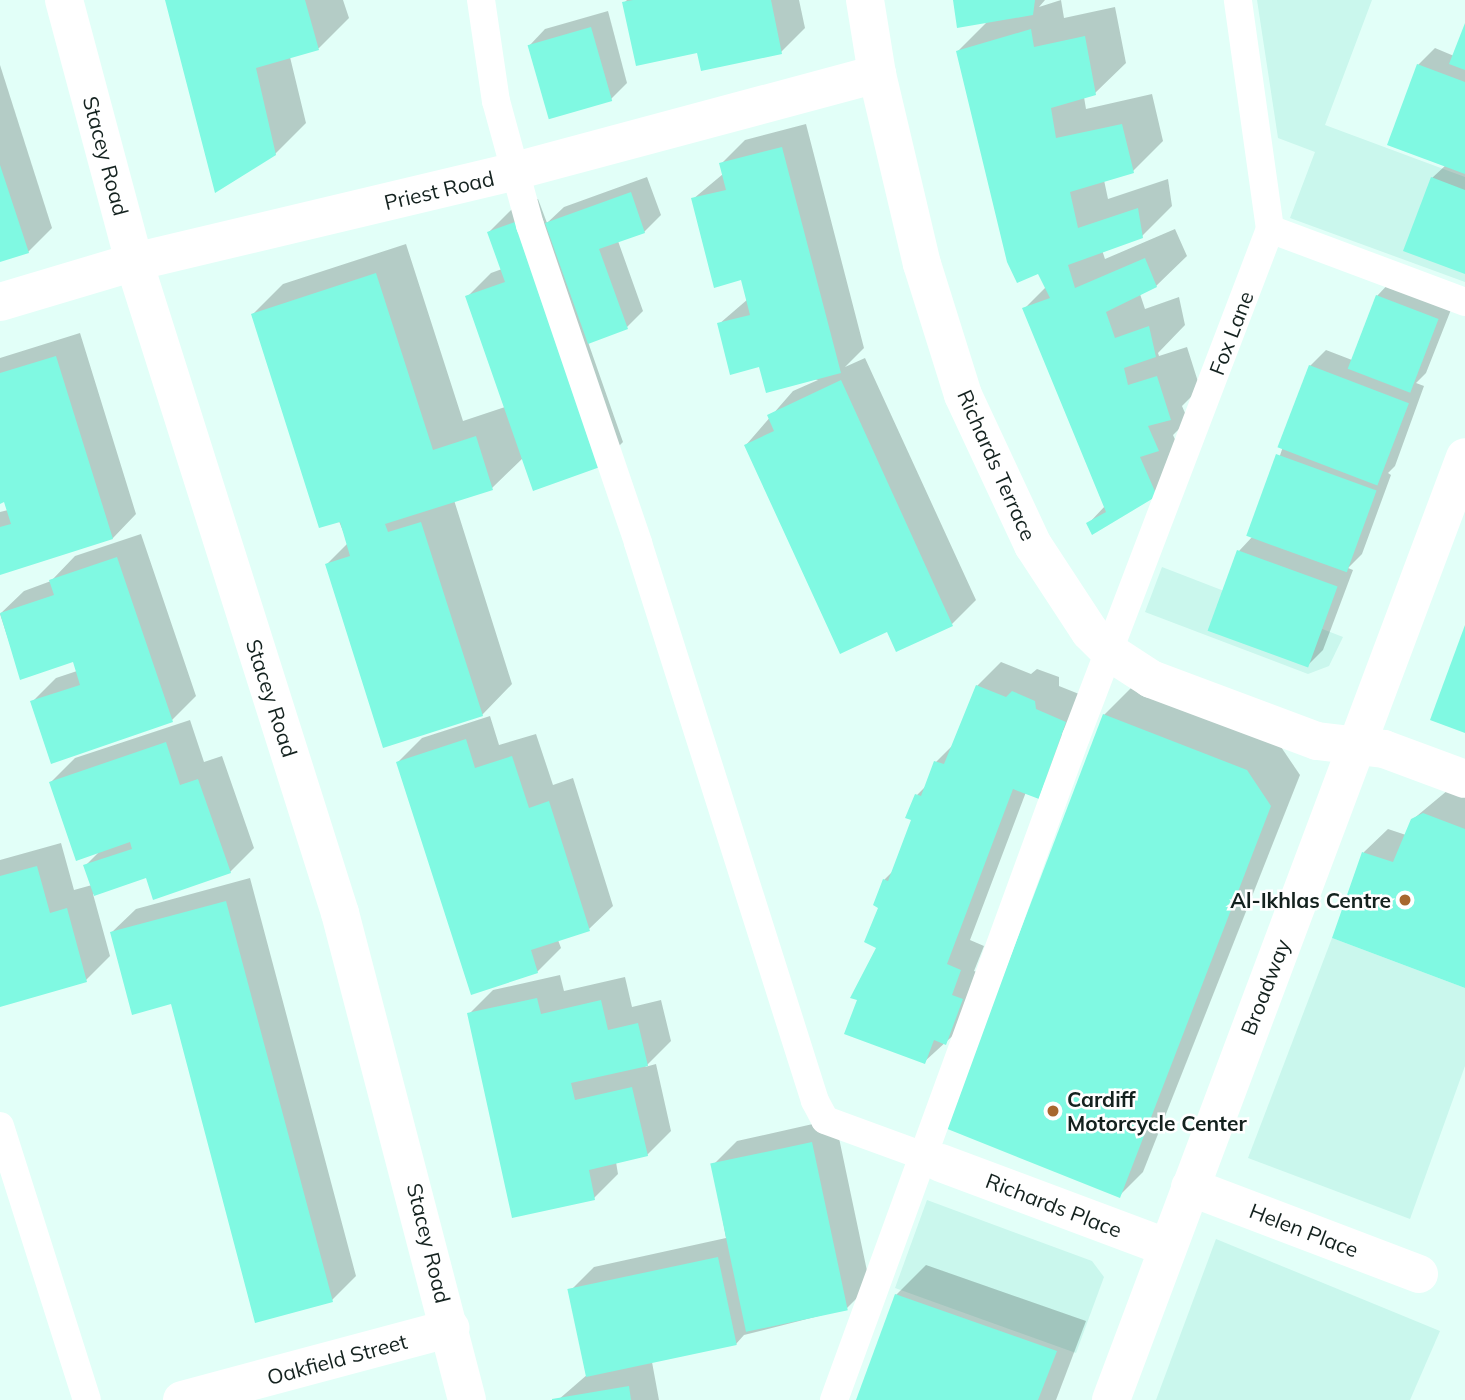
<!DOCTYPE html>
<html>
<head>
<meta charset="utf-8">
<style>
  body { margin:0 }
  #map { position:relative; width:1465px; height:1400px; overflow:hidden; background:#e2fff8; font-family:Mulish,sans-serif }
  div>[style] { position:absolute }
  .built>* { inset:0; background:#caf7ed }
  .shadow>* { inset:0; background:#0003 }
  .building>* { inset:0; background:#80f9e2; transform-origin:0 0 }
  .service>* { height:28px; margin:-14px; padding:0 14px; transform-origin:14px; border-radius:14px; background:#fff }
  .minor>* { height:38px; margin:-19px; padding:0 19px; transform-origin:19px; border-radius:19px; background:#fff }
  .secondary>* { height:38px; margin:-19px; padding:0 19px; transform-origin:19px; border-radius:19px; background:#fff }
  .dots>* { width:19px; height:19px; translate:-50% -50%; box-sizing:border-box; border:4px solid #fff; border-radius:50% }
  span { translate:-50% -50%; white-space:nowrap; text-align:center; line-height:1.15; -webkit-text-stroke:5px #fff; paint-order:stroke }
  .street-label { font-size:21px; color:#14221f }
  .poi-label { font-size:21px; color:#14221f; font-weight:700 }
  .right { translate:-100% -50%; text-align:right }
  .left { translate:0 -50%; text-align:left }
</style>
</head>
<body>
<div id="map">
  <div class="built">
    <div style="clip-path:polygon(1257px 0,1372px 0,1325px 125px,1465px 177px,1465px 282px,1290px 218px,1315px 152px,1278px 138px)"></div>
    <div style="clip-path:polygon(1162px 567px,1343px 637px,1329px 666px,1308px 674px,1145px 612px)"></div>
    <div style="clip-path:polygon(1332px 938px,1465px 988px,1465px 1066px,1410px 1219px,1248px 1158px)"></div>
    <div style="clip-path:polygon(927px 1200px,1092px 1261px,1104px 1277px,1076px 1353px,895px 1288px)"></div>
    <div style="clip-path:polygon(1216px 1239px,1440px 1331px,1410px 1400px,1156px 1400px)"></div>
  </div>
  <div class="shadow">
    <div style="clip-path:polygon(167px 0,343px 0,349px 18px,319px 48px,290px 57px,306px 123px,275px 154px)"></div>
    <div style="clip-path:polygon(627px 0,799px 0,805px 28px,781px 52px,624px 3px)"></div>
    <div style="clip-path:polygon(955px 0,1045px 0,1039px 7px,1061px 0,1064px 18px,1115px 7px,1126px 63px,1095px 93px,1084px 97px,1086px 109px,1152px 94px,1163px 141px,1133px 171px,1104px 180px,1108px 199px,1168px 179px,1172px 206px,1142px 236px,1102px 250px,1105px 259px,1175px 229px,1187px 256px,1156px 286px,1140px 294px,1145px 309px,1179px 297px,1185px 325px,1158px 353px,1159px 356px,1187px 347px,1200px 388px,1182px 406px,1188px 420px,1173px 435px,1186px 464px,1156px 495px,1088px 524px,1105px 506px,1024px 309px,1046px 287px,958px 51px,988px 21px)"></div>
    <div style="clip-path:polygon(608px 11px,627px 83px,611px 99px,529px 46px,545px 29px)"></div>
    <div style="clip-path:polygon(1465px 27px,1465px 273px,1432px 178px,1446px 165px,1418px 65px,1435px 48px,1454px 56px)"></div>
    <div style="clip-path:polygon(0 65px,52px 228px,28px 252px,0 261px)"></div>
    <div style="clip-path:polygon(806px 124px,864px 348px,845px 367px,865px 358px,976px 600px,952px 624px,888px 630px,746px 445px,793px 391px,818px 380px,761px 365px,719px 324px,748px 299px,743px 278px,693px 199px,723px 174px,721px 164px,745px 140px)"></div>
    <div style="clip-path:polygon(647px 177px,661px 215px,644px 232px,618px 241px,643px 311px,627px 327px,588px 342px,623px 442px,599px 466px,523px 458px,492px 488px,454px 500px,512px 684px,482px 715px,327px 564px,348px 543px,253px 314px,283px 284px,406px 244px,463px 421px,505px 407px,467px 297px,491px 273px,502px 269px,489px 232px,513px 208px,538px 199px,547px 223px,564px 207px)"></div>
    <div style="clip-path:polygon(1393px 279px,1454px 302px,1426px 373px,1416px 383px,1424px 386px,1395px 466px,1388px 473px,1391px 475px,1362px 554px,1348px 568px,1353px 570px,1323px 650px,1307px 666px,1239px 551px,1253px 536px,1310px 366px,1326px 350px,1352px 360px,1377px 296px)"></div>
    <div style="clip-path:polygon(80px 333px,136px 514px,113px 538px,0 573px,0 512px,8px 510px,5px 500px,0 502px,0 358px)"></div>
    <div style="clip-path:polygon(141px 534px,196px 696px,172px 720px,32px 702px,56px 678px,77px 671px,74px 660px,21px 678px,0 614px,24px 591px,51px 581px,75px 556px)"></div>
    <div style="clip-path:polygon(1001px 662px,1031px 674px,1037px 669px,1059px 677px,1059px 686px,1089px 698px,1063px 773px,1026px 792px,970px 940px,984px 946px,974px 971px,986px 975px,970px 1020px,924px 1062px,879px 947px,884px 880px,894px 870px,914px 818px,917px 795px,927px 785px,936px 762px,955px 743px,977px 686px)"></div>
    <div style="clip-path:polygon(1134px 685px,1277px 741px,1300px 775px,1143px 1172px,1119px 1196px,1104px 715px)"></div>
    <div style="clip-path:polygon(490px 716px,499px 745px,536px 734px,553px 785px,573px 778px,613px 906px,589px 929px,558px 940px,561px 948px,537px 972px,398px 762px,422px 738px)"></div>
    <div style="clip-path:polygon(190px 720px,204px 762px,222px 756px,254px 848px,230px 872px,147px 876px,93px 894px,110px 956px,86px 980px,0 1005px,0 860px,61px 843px,74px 890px,92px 885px,85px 866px,101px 850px,51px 782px,75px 758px)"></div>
    <div style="clip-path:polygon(1448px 790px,1465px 797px,1465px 987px,1334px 937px,1364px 852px,1388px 829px,1406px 835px,1412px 820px)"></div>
    <div style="clip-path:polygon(250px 878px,356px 1276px,332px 1300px,172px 1002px,112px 932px,136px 909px)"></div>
    <div style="clip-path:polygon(560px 975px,564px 991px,625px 977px,632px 1007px,661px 1000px,671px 1041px,645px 1067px,656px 1064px,671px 1131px,647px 1155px,616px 1162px,618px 1174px,594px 1198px,469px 1014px,493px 990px)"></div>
    <div style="clip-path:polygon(835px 1119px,870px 1285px,846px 1309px,744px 1335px,736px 1344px,652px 1362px,659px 1400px,558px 1400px,588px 1374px,570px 1291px,594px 1267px,726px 1238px,713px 1165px,737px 1141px)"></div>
    <div style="clip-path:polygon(926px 1265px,1086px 1321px,1056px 1400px,857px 1400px,896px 1295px)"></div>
  </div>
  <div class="building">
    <div style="clip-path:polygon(165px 0,305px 0,319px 50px,256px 68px,276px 155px,215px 193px)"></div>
    <div style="clip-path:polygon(633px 0,771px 0,782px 54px,701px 71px,697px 53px,636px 66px,622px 2px)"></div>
    <div style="clip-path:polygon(953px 0,1035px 0,1033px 15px,957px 28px)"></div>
    <div style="clip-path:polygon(1465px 23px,1465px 70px,1449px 64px)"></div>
    <div style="left:591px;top:27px;width:77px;height:66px;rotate:74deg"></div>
    <div style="clip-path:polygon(1031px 29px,1034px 47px,1085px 36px,1096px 95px,1051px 108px,1056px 138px,1122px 124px,1134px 173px,1070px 192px,1078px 228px,1138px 208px,1143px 238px,1068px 265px,1075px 288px,1145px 258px,1157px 287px,1106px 312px,1115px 338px,1149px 326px,1156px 357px,1124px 368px,1128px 385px,1157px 376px,1171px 420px,1148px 426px,1159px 451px,1140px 457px,1157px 496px,1092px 535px,1086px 523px,1106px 512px,1022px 308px,1050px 298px,1038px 274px,1017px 283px,1007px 262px,956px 51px)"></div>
    <div style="clip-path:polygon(1417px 64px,1465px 82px,1465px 174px,1387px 145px)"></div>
    <div style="clip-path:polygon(782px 147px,841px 373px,766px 393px,759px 367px,730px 375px,717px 323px,750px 315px,741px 280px,714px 288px,691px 198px,726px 190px,719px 163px)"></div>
    <div style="clip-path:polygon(0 165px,29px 253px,0 262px)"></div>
    <div style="clip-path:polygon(1431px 177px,1465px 190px,1465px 274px,1403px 251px)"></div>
    <div style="clip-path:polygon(631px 192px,645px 233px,599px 249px,628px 329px,588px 344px,545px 223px)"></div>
    <div style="clip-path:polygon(515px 222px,600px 467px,533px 491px,465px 296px,505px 282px,487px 232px)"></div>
    <div style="clip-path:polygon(376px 273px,433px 450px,476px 436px,493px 490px,385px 524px,388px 532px,421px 522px,483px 716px,383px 748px,325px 564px,350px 556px,340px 522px,319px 528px,251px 314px)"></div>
    <div style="left:1376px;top:295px;width:67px;height:79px;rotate:21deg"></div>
    <div style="clip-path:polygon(56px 356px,113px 539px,0 575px,0 527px,11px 524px,4px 502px,0 504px,0 373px)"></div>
    <div style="left:1309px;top:365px;width:107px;height:88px;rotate:21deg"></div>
    <div style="clip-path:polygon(841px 380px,953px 626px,896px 652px,887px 632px,840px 654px,744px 445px,774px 431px,767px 415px)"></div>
    <div style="left:1276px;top:454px;width:107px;height:87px;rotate:20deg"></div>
    <div style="left:1237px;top:550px;width:107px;height:86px;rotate:20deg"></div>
    <div style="clip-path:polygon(117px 557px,173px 722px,51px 764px,30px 701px,80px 685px,73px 662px,20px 680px,0 613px,54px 595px,49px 580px)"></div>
    <div style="clip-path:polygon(1465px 625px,1465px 733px,1430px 720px)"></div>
    <div style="clip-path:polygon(976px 685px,1006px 697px,1012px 691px,1035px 701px,1036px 709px,1066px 722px,1039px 799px,1013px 789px,947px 964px,961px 970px,952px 995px,963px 999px,946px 1045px,934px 1040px,925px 1064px,844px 1034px,857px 1000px,850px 998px,876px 948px,864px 942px,878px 908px,873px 905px,883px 879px,888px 881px,911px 820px,905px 818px,915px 794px,921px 796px,934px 761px,944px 764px)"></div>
    <div style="clip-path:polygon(1103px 714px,1247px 770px,1271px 806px,1120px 1198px,945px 1128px)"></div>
    <div style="clip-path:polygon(466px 739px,475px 768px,512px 756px,529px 808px,549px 801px,590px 931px,531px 950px,538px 973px,471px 995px,396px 762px)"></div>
    <div style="clip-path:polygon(166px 742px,180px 785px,198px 779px,231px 873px,153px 900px,146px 878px,94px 896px,83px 865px,132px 849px,130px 842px,76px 861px,49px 782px)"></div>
    <div style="clip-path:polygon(1423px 813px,1465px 829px,1465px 988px,1332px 938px,1362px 852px,1393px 862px,1411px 819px)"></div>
    <div style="clip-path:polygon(37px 866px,50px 913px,67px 908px,87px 982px,0 1007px,0 876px)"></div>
    <div style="clip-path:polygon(226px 901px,333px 1302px,255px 1323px,171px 1004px,132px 1015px,110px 932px)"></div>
    <div style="clip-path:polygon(537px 998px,541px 1014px,601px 1000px,608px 1030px,638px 1023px,648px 1066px,571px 1083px,575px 1100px,632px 1087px,648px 1156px,589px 1170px,595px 1200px,512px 1218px,467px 1013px)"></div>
    <div style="left:812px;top:1142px;width:172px;height:104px;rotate:78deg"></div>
    <div style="left:718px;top:1257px;width:90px;height:154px;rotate:78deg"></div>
    <div style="clip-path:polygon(895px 1294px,1057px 1351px,1038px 1400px,856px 1400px)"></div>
    <div style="clip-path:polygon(629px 1386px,631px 1400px,552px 1400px,552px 1399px)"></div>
  </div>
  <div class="service">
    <div style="left:481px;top:0;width:102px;rotate:81.6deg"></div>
    <div style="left:496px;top:101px;width:129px;rotate:74.7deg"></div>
    <div style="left:530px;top:225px;width:336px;rotate:71.2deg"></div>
    <div style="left:638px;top:543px;width:585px;rotate:72.4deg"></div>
    <div style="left:815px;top:1101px;width:21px;rotate:62deg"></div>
    <div style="left:825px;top:1120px;width:122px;rotate:20.1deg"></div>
    <div style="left:1270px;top:229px;width:208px;rotate:20.5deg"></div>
    <div style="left:0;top:1126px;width:287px;rotate:72.4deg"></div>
    <div style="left:834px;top:1400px;width:706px;rotate:-69.95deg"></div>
    <div style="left:1076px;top:737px;width:544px;rotate:-69.1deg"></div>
    <div style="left:1270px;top:229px;width:231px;rotate:-98deg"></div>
  </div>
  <div class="minor">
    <div style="left:64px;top:0;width:271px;rotate:75deg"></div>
    <div style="left:134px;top:262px;width:683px;rotate:72.44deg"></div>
    <div style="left:340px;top:913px;width:503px;rotate:75.38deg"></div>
    <div style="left:865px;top:0;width:75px;rotate:80.8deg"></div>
    <div style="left:877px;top:74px;width:195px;rotate:76.7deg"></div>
    <div style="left:922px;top:264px;width:137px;rotate:72.6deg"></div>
    <div style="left:963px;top:395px;width:166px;rotate:65deg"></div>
    <div style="left:1033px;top:545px;width:104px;rotate:56.8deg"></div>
    <div style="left:1090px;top:632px;width:30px;rotate:45deg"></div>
    <div style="left:1111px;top:653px;width:48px;rotate:33deg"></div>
    <div style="left:1151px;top:679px;width:177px;rotate:20.5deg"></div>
    <div style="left:1317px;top:741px;width:67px;rotate:6.8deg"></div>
    <div style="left:1384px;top:749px;width:86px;rotate:20.3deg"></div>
    <div style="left:0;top:302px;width:140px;rotate:-16.6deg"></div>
    <div style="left:134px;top:262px;width:392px;rotate:-13.4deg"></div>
    <div style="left:515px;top:171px;width:375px;rotate:-15deg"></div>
    <div style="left:941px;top:1163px;width:242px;rotate:20.5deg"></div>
    <div style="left:1190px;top:1187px;width:245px;rotate:20.8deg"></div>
    <div style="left:182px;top:1400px;width:278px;rotate:-15deg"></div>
  </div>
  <div class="secondary">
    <div style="left:1111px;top:1400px;width:1007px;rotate:-69.42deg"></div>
  </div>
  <div class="dots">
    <div style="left:1405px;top:900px;background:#a7672f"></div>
    <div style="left:1053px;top:1111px;background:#a7672f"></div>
  </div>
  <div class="street-label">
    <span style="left:106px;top:156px;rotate:75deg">Stacey Road</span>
    <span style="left:439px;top:190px;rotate:-13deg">Priest Road</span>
    <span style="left:1231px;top:333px;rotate:-69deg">Fox Lane</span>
    <span style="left:997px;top:465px;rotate:66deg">Richards Terrace</span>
    <span style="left:272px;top:698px;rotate:72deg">Stacey Road</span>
    <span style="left:1265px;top:987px;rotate:-69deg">Broadway</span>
    <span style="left:1054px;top:1205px;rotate:21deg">Richards Place</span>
    <span style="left:1304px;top:1230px;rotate:21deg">Helen Place</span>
    <span style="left:429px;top:1243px;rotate:76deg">Stacey Road</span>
    <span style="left:337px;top:1359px;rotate:-15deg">Oakfield Street</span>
  </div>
  <div class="poi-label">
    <span class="right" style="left:1391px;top:900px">Al-Ikhlas Centre</span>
    <span class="left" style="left:1067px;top:1111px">Cardiff<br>Motorcycle Center</span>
  </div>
</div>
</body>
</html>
